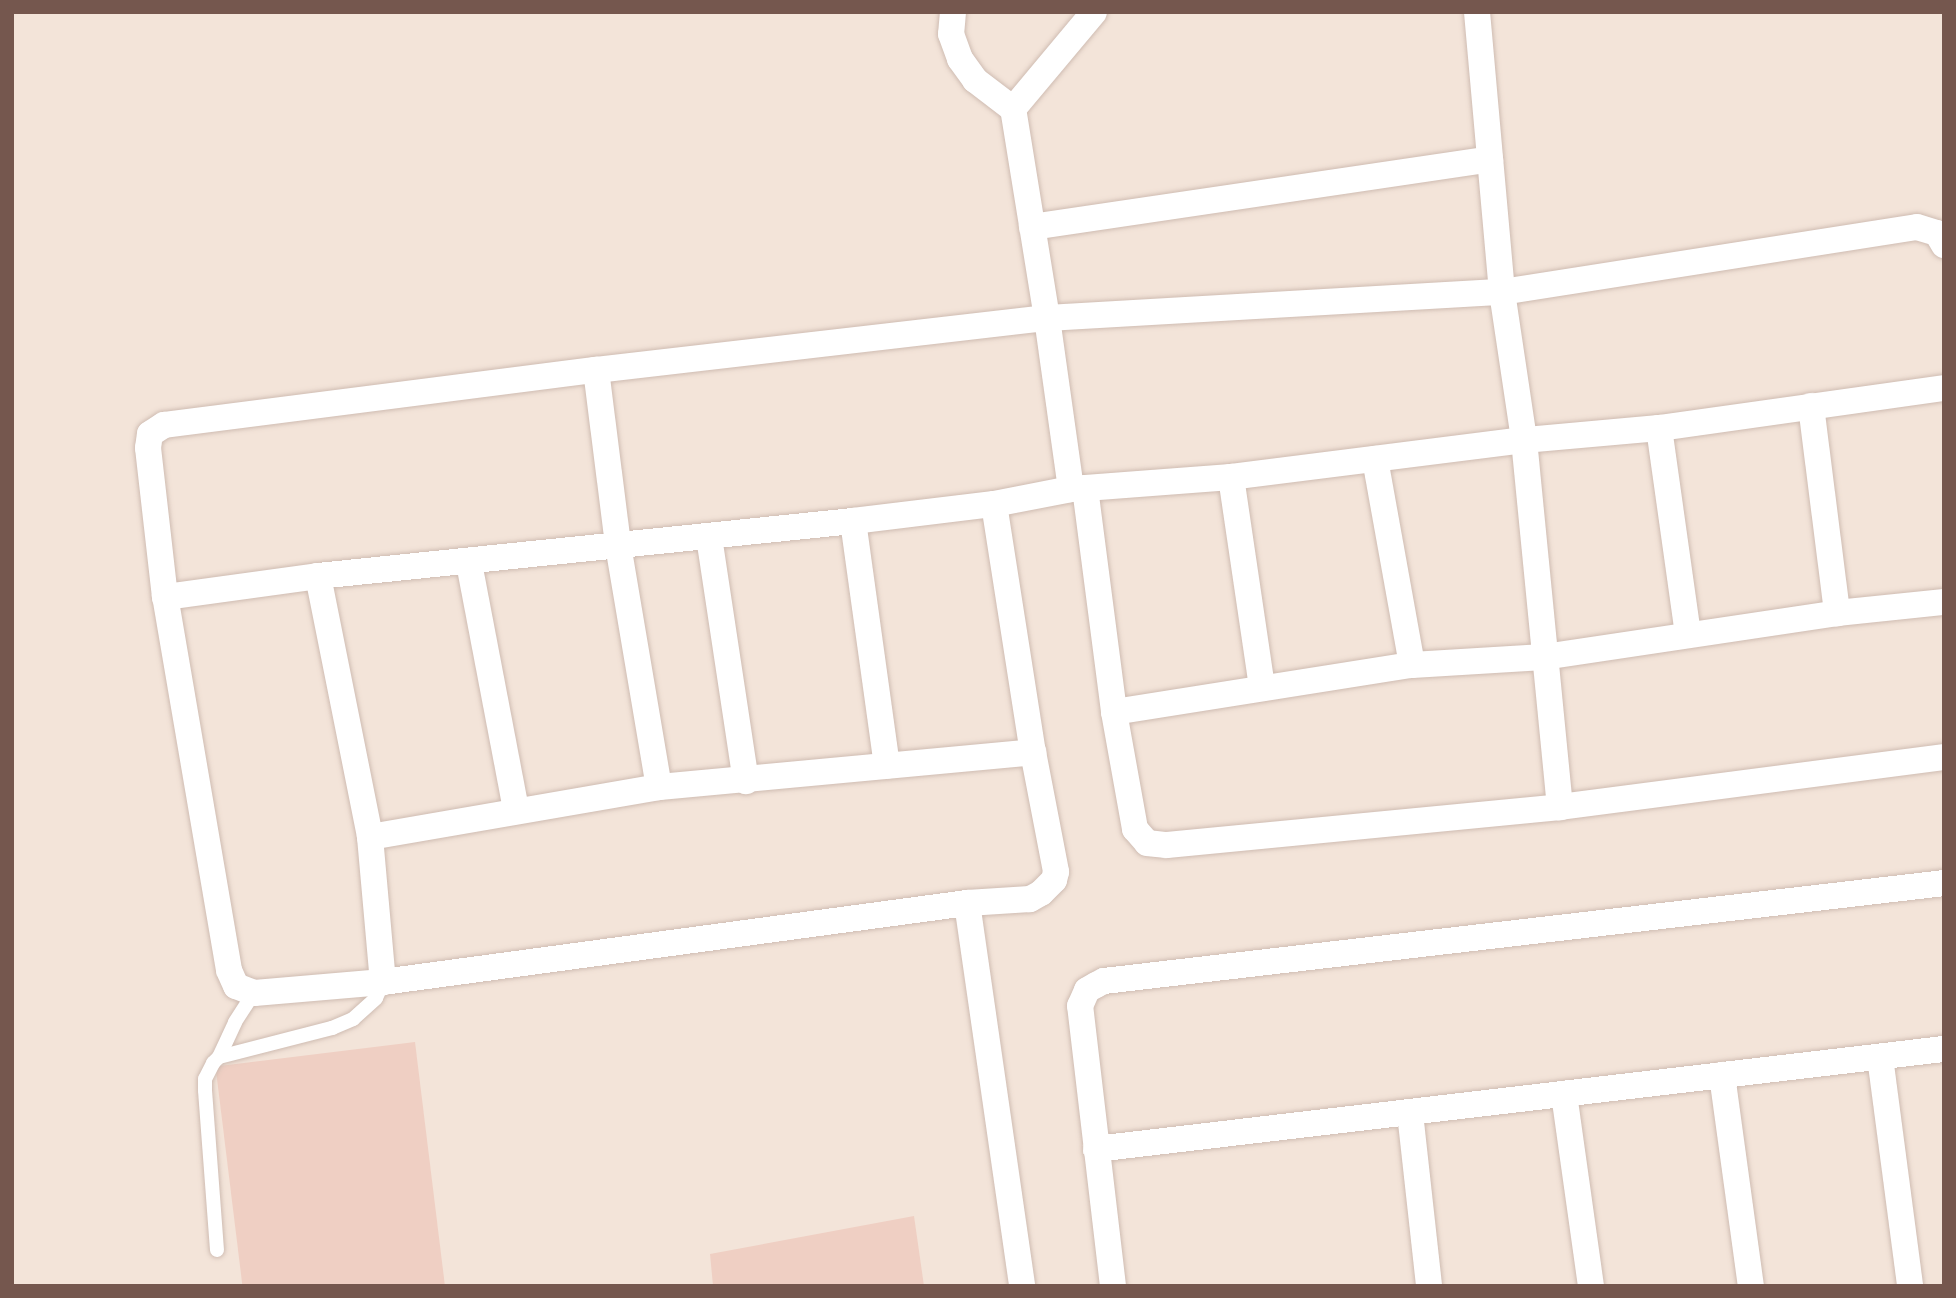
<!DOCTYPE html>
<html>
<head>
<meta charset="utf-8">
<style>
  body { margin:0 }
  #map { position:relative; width:1956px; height:1298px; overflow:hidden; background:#fcf3ea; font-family:Arial,sans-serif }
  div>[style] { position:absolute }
  .residential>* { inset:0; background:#f3e4d9; transform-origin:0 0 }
  .building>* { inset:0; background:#efcfc3; transform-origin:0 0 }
  .roads { filter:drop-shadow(0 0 2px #cfbcb2) drop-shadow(0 0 2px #cfbcb2) }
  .lane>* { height:14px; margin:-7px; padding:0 7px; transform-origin:7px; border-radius:7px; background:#fff }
  .street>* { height:26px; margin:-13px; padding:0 13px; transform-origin:13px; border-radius:13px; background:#fff }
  span { translate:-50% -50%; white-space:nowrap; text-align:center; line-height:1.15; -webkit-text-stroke:5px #fef7f1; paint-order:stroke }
  .frame { position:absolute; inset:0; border:14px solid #75574e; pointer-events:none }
</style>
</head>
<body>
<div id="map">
  <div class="residential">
    <div style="left:12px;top:12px;width:1932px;height:1274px"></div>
  </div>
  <div class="building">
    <div style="left:415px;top:1042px;width:246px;height:201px;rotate:83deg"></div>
    <div style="clip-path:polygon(914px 1216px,924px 1286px,713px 1286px,710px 1254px)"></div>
  </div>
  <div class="roads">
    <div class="lane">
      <div style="left:219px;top:1057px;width:38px;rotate:-65deg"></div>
      <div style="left:235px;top:1022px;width:35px;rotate:-57deg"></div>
      <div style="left:217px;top:1250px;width:160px;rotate:-94.3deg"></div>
      <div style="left:205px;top:1090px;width:11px;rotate:-90deg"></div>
      <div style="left:205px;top:1079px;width:18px;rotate:-63deg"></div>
      <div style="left:213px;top:1063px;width:8px;rotate:-45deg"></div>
      <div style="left:219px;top:1057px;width:117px;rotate:-14.4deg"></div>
      <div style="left:332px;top:1028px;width:23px;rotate:-23deg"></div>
      <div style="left:353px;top:1019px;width:31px;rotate:-42deg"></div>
      <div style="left:376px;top:998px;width:17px;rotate:-66deg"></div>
    </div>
    <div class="street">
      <div style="left:953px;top:12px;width:22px;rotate:95deg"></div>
      <div style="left:951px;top:34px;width:27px;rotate:70deg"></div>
      <div style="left:960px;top:59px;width:26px;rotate:54deg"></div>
      <div style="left:975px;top:80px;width:48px;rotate:37.3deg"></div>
      <div style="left:1477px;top:12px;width:281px;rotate:84.9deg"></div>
      <div style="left:1502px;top:292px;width:150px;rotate:81.5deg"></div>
      <div style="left:1524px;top:440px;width:369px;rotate:84.4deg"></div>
      <div style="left:1032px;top:227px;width:463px;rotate:-8.4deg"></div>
      <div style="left:596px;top:370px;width:176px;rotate:82.8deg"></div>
      <div style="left:618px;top:545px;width:245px;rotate:80.4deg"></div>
      <div style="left:1944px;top:388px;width:288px;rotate:172deg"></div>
      <div style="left:1659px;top:428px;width:136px;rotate:174.9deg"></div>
      <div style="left:1524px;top:440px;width:295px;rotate:172.8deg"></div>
      <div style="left:1231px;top:477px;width:146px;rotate:175.7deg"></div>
      <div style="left:1085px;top:488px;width:226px;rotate:82.6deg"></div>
      <div style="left:1114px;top:712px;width:119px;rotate:79.8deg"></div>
      <div style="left:1135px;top:829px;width:18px;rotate:49deg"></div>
      <div style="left:1147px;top:843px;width:20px;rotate:6deg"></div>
      <div style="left:1167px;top:845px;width:395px;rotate:-5.5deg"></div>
      <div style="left:1560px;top:807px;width:387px;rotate:-7.4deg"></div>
      <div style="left:1811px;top:406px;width:209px;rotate:82.8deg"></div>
      <div style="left:1659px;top:428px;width:208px;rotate:82deg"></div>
      <div style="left:1375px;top:459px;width:209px;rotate:79.8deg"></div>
      <div style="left:1231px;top:477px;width:213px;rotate:81.6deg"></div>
      <div style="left:994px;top:504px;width:251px;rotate:81.1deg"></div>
      <div style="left:1033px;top:752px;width:122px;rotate:79.1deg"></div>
      <div style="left:1056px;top:872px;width:8px;rotate:104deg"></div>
      <div style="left:1054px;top:880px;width:18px;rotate:135deg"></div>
      <div style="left:1041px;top:893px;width:13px;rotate:151deg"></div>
      <div style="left:1030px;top:899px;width:63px;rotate:176.4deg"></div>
      <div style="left:967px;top:903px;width:589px;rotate:172.3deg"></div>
      <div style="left:383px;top:982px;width:129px;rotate:175.1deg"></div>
      <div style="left:254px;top:993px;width:19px;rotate:-159deg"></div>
      <div style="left:236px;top:986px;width:17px;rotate:-114deg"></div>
      <div style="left:229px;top:970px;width:378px;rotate:-99.7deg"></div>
      <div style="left:165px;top:597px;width:150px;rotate:-96.5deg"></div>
      <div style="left:148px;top:448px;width:14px;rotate:-82deg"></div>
      <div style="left:150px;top:434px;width:17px;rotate:-33deg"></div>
      <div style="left:164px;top:425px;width:435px;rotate:-7.3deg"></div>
      <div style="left:596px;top:370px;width:454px;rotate:-6.6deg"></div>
      <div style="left:1047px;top:318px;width:212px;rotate:-99.2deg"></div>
      <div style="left:1013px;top:109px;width:126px;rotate:-50.1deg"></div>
      <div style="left:853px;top:521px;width:247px;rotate:82.1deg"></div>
      <div style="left:709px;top:537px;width:247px;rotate:81.4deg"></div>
      <div style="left:469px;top:563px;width:251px;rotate:79.2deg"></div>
      <div style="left:318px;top:576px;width:266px;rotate:78.7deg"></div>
      <div style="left:370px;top:837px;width:146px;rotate:84.9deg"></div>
      <div style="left:165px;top:597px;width:154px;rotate:-7.8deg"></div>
      <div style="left:318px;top:576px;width:538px;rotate:-5.87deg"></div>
      <div style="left:853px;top:521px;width:142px;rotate:-6.9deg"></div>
      <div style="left:994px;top:504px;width:78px;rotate:-11deg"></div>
      <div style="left:1071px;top:489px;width:173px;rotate:-98deg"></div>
      <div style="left:1047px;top:318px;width:456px;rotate:-3.3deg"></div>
      <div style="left:1502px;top:292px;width:420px;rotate:-8.9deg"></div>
      <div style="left:1917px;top:227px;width:21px;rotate:17deg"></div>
      <div style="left:1937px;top:233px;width:14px;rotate:60deg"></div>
      <div style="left:1114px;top:712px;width:302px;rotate:-9deg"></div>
      <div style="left:1412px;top:665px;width:132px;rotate:-3.5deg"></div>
      <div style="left:1544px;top:657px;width:296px;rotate:-8.5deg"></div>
      <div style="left:1837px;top:613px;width:108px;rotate:-5.9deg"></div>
      <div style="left:370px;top:837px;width:293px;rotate:-9.8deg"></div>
      <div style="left:659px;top:787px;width:376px;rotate:-5.3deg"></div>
      <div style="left:967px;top:903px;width:387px;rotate:81.8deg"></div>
      <div style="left:1880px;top:1057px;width:231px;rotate:82.5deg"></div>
      <div style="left:1722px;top:1075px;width:213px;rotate:82.2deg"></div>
      <div style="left:1564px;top:1094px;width:194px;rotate:82deg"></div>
      <div style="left:1410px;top:1113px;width:174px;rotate:83.7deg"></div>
      <div style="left:1096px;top:1149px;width:854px;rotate:-6.73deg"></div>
      <div style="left:1113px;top:1286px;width:282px;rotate:-96.7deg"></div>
      <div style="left:1080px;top:1006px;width:17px;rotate:-66deg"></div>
      <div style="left:1087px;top:990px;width:10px;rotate:-29deg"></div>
      <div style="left:1096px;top:985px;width:9px;rotate:-27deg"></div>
      <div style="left:1104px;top:981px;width:846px;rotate:-6.65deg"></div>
    </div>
  </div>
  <div class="frame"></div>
</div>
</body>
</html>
